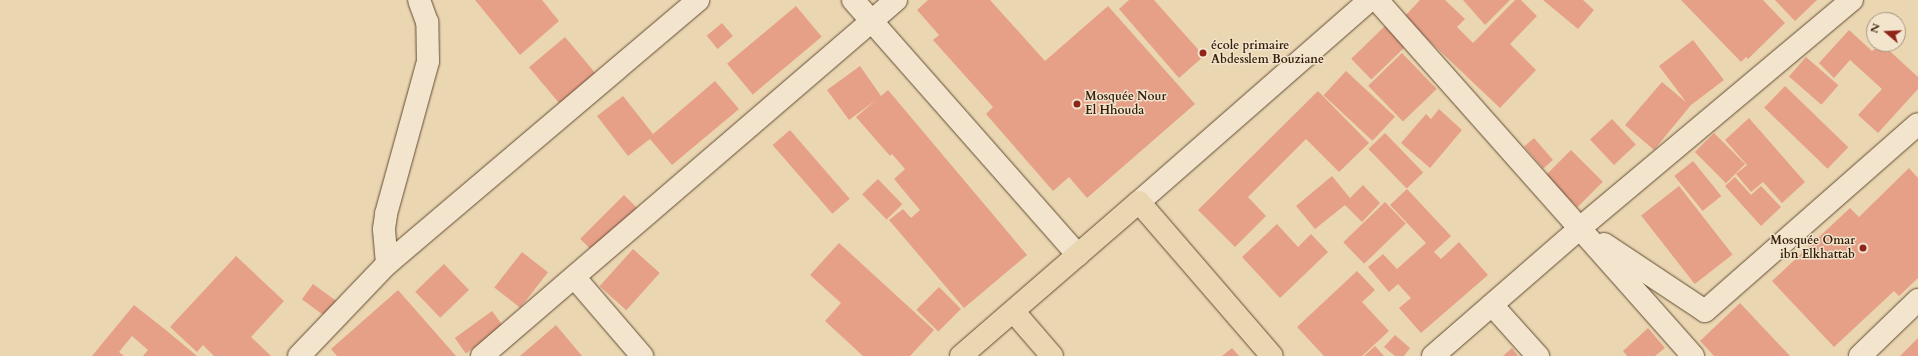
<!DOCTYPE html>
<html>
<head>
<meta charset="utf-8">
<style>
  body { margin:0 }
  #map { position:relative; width:1918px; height:356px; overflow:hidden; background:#ebd6b2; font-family:Cardo,serif }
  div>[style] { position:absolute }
  .building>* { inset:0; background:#e6a088; transform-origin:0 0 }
  .roads { filter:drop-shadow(0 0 1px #624c33) drop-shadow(0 0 1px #624c33) }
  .minor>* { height:22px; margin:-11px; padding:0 11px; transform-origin:11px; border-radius:11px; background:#f2e4cd }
  .major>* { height:22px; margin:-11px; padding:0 11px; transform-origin:11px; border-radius:11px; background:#ebd6b2 }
  .dots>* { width:11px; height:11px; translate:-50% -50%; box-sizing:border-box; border:2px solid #f2e4cd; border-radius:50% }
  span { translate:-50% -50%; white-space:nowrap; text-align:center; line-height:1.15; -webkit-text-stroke:3px #f2e4cd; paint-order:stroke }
  .poi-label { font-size:12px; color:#341e09; font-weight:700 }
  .left { translate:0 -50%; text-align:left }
  .right { translate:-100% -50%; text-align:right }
  .north { position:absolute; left:1866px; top:12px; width:40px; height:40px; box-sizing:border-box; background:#f2e4cd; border:1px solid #a6957f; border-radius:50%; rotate:289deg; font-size:11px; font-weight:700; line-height:16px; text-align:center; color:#341e09 }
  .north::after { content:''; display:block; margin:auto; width:14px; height:18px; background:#8f2418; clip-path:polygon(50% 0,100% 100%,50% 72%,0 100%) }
</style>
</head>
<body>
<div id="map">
  <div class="building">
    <div style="clip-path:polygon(475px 0,542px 0,559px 21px,520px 55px)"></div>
    <div style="clip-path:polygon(928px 0,990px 0,1045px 61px,1108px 6px,1195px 104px,1087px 198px,1069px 177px,1053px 191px,986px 114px,993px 107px,933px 40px,944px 31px,939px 35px,917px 10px)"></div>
    <div style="clip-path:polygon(1129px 0,1154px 0,1204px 56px,1179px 78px,1119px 9px)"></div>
    <div style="clip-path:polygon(1420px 0,1445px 0,1465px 19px,1457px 27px,1473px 43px,1515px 0,1521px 0,1537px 16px,1510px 44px,1536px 70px,1500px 108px,1404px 17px)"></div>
    <div style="clip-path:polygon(1463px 0,1510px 0,1485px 25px)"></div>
    <div style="clip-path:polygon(1543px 0,1583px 0,1594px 10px,1578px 29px)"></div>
    <div style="clip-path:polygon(1681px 0,1763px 0,1785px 23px,1748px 59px,1746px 57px,1741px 62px)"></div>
    <div style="clip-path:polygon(1775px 0,1817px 0,1795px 21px)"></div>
    <div style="left:796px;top:6px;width:40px;height:90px;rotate:50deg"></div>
    <div style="left:722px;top:23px;width:17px;height:20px;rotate:50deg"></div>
    <div style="left:1385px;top:26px;width:29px;height:47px;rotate:46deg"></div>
    <div style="clip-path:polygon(1849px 30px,1872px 51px,1882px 44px,1918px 77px,1918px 89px,1878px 133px,1858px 115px,1882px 89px,1850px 60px,1834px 78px,1819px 63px)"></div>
    <div style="left:565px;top:37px;width:52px;height:47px;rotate:50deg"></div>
    <div style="clip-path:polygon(1693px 40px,1724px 80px,1691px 105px,1654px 150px,1625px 125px,1662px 82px,1686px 102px,1659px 66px)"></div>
    <div style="left:1402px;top:53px;width:50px;height:47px;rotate:46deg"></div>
    <div style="left:1806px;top:57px;width:43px;height:26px;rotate:41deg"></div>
    <div style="clip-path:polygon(860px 66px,881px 96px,888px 90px,1027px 255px,964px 308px,889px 220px,903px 209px,911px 218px,920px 210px,894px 179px,905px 169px,892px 154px,890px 156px,856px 117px,876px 100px,849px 120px,827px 90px)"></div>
    <div style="left:1346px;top:71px;width:67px;height:33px;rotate:43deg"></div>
    <div style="clip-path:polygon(715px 81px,739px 109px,672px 165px,650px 139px,628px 156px,597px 116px,623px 96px,653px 134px)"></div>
    <div style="left:1785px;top:86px;width:88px;height:30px;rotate:44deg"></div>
    <div style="clip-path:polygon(1318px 91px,1369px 143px,1339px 172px,1306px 139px,1248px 197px,1266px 216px,1235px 247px,1198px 210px)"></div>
    <div style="clip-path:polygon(1439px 109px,1462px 130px,1430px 168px,1401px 143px,1426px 114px,1431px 119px)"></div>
    <div style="clip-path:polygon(1749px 118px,1805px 182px,1782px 203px,1763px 182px,1751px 192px,1736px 174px,1747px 165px,1725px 140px)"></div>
    <div style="left:1612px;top:119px;width:35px;height:30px;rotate:47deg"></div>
    <div style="left:790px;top:130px;width:91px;height:23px;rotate:49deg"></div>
    <div style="left:1385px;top:133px;width:55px;height:23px;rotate:46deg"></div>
    <div style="left:1714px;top:133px;width:44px;height:27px;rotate:45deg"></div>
    <div style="left:1534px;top:138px;width:29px;height:13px;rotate:49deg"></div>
    <div style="left:1571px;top:150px;width:45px;height:36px;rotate:45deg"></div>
    <div style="left:1693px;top:161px;width:45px;height:24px;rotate:51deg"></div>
    <div style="clip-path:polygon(1909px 168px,1918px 178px,1918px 278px,1899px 296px,1894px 291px,1834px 347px,1772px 281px,1850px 208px,1859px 217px)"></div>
    <div style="clip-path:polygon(1332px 176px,1350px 198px,1363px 185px,1380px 203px,1362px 222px,1345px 205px,1315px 229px,1296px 206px)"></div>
    <div style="clip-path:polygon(1735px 177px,1751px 195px,1761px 186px,1781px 207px,1761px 226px,1725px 186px)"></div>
    <div style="left:878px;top:179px;width:35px;height:22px;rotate:46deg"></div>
    <div style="left:1679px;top:186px;width:87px;height:48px;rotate:52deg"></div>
    <div style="clip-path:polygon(1407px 189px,1451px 236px,1434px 252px,1441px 259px,1459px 242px,1488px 275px,1421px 333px,1399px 308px,1411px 298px,1398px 284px,1389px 292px,1368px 267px,1383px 254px,1397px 269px,1426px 243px,1390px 205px)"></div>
    <div style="left:624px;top:195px;width:21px;height:62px;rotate:45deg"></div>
    <div style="left:1385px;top:202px;width:30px;height:58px;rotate:46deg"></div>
    <div style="clip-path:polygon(1277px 224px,1298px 247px,1311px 234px,1328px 252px,1280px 298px,1242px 257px)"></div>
    <div style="clip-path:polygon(839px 243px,934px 330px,910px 356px,863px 356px,825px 321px,841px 303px,810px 275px)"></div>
    <div style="left:633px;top:249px;width:36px;height:50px;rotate:42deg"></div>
    <div style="left:522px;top:252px;width:33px;height:45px;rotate:38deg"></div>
    <div style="clip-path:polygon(236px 256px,284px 301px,251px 337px,271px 356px,214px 356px,203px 345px,197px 352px,170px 327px)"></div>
    <div style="left:444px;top:264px;width:36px;height:40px;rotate:46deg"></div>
    <div style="clip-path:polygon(1357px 271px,1375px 290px,1362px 302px,1389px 331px,1362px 356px,1324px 356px,1297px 327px)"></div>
    <div style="left:313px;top:284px;width:29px;height:19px;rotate:36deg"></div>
    <div style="left:939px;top:287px;width:31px;height:32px;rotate:45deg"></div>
    <div style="clip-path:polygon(398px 290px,456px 356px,337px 356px,331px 349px)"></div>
    <div style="clip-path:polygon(1740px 303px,1790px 356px,1714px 356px,1700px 341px)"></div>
    <div style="clip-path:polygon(134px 305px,167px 331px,197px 356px,143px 356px,148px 350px,132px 336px,119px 352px,124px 356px,92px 356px)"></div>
    <div style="left:492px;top:311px;width:19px;height:46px;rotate:54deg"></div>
    <div style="clip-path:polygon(556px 325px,582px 356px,520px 356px)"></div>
    <div style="clip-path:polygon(1648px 328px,1665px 348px,1655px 356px,1627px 356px,1623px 351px)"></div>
    <div style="clip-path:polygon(1395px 335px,1410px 348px,1404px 356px,1395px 356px,1384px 347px)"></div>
    <div style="clip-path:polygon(1918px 338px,1918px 356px,1900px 356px)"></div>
    <div style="clip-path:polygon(1375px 346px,1384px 356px,1364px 356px)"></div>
    <div style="clip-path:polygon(1232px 348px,1239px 356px,1222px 356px)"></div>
    <div style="clip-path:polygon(1512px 348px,1518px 356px,1503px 356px)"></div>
  </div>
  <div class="roads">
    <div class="minor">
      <div style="left:853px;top:0;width:340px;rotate:48.6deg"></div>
      <div style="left:1377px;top:0;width:476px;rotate:48.4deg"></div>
      <div style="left:1139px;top:202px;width:307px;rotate:-41.2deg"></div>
      <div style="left:1604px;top:244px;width:121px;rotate:33.6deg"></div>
      <div style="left:1705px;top:311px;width:283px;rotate:-41.3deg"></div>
      <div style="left:387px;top:264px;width:35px;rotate:-95deg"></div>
      <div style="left:384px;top:229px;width:15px;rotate:-82deg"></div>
      <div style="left:386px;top:214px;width:159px;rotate:-74.6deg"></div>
      <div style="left:428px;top:61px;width:39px;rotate:-91deg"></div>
      <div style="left:427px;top:22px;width:23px;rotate:-110deg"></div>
      <div style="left:575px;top:278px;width:103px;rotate:49.3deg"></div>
      <div style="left:1492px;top:305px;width:69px;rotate:48deg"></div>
      <div style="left:299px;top:356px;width:127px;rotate:-46.3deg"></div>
      <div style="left:387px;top:264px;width:408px;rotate:-40.3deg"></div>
      <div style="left:482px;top:356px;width:546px;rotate:-40.69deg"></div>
      <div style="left:1433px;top:356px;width:195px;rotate:-41deg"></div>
      <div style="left:1580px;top:228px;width:355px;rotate:-40deg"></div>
      <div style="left:1860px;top:356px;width:81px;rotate:-44deg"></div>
    </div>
    <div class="major">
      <div style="left:1014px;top:312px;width:58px;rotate:49.2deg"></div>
      <div style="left:961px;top:356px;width:235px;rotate:-40.9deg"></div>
      <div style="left:1139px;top:202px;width:203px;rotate:49.2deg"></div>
    </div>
  </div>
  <div class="dots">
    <div style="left:1203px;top:53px;background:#8f2418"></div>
    <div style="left:1077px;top:104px;background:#8f2418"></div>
    <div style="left:1863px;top:248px;background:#8f2418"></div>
  </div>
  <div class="poi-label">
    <span class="left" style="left:1211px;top:53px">école primaire<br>Abdesslem Bouziane</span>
    <span class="left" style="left:1085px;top:104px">Mosquée Nour<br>El Hhouda</span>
    <span class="right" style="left:1855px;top:248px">Mosquée Omar<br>ibn Elkhattab</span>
  </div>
  <div class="north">N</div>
</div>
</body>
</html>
